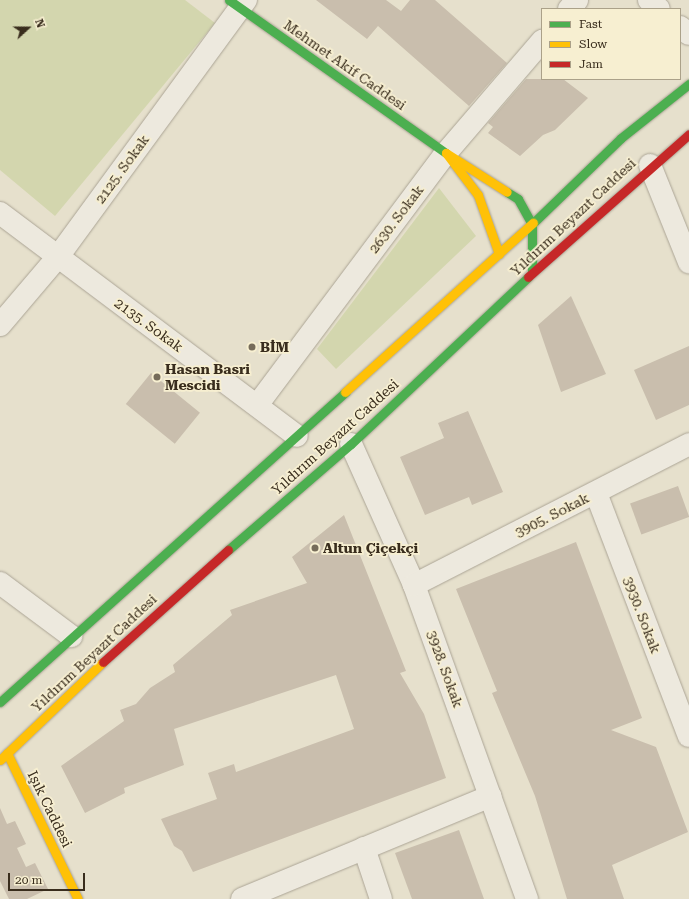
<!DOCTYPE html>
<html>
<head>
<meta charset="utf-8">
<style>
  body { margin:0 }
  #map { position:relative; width:689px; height:899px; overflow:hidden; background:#e6e0cc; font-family:"Roboto Serif",serif }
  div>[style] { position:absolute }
  .green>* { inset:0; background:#d3d6ae }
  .building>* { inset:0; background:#c9bead; transform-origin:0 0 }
  .roads { filter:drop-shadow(0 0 1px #aba495) drop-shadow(0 0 1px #aba495) }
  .street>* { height:22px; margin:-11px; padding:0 11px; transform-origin:11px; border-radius:11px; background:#ede9de }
  .fast>* { height:9px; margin:-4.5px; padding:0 4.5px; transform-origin:4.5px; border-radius:4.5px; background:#4caf50 }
  .slow>* { height:9px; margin:-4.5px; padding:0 4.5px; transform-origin:4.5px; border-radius:4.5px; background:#ffc107 }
  .jam>* { height:9px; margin:-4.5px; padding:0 4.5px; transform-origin:4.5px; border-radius:4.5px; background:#c62828 }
  .dots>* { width:11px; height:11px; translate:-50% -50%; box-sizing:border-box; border:2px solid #f7efd1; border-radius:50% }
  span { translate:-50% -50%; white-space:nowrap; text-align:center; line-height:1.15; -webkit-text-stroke:3.5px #f7efd1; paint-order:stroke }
  .street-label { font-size:14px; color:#392d1d }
  .poi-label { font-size:14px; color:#392d1d; font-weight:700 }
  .left { translate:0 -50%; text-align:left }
  .legend { position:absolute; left:541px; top:8px; width:140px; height:72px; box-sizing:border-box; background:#f7efd1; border:1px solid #aba189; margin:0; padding:5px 7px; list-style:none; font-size:12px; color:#392d1d }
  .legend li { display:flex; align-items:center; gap:8px; height:20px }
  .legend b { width:20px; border:1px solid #aba189 }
  .north { position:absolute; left:8px; top:8px; width:40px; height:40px; -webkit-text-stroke:3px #f7efd1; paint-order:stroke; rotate:69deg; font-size:11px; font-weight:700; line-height:16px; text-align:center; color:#392d1d }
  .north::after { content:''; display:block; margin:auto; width:14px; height:18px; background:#392d1d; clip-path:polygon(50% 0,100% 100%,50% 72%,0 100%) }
  .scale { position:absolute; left:8px; top:873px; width:77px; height:18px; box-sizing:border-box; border:2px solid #392d1d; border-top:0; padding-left:5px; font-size:12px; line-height:14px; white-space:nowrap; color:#392d1d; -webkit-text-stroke:3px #f7efd1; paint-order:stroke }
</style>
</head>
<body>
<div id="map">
  <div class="green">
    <div style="clip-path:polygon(0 0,185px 0,215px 23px,55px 216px,0 170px)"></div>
    <div style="clip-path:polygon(439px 188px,476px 236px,336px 369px,317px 349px)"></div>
  </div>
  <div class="building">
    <div style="clip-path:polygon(316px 0,386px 0,401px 11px,410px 0,435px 0,507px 63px,469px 106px,378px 26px,367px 39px)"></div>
    <div style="clip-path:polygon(526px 79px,563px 79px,588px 98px,555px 130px,543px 135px,520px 156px,488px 133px,493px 127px,488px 123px)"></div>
    <div style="clip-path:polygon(571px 296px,606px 374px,561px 392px,538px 325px)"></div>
    <div style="clip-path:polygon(689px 346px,689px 405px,656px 420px,634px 370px)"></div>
    <div style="left:151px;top:373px;width:63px;height:40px;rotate:39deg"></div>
    <div style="clip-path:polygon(468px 411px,503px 492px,472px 505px,469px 497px,425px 515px,400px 457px,444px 438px,438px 423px)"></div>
    <div style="left:678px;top:486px;width:33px;height:51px;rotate:70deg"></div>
    <div style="clip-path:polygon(344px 515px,406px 671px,400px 673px,424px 714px,446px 778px,193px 872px,182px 851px,174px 846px,161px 819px,217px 799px,208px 773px,234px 764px,236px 772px,354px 729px,336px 675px,174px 729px,184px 765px,124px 788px,125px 793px,85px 813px,61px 766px,124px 721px,120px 710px,136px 704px,150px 688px,175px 672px,173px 665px,232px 615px,230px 610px,307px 583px,292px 557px)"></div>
    <div style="clip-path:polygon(576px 542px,642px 718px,611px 730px,656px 747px,688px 832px,612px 865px,624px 899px,567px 899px,535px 796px,492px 693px,497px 691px,456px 589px)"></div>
    <div style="clip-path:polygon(0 808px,7px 824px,15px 821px,26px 844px,17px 848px,26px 867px,35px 863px,48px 889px,27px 899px,9px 899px,0 881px)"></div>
    <div style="clip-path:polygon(459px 830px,484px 899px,412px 899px,395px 853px)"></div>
  </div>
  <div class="roads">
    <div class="street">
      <div style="left:649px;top:0;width:13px;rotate:42deg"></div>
      <div style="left:569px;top:9px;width:12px;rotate:-48deg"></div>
      <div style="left:680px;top:27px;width:11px;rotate:38deg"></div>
      <div style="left:650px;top:165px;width:105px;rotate:68.1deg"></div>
      <div style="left:0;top:213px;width:371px;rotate:36.9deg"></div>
      <div style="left:0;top:325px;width:88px;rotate:-49.6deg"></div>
      <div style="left:57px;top:258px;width:320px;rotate:-53.8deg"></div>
      <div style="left:258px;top:404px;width:314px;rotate:-53.2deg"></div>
      <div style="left:446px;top:153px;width:148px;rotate:-49.4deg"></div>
      <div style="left:351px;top:444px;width:154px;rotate:65.9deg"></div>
      <div style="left:414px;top:585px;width:334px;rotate:70.2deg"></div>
      <div style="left:596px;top:493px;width:260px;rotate:69.1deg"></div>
      <div style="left:0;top:583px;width:89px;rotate:36.7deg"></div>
      <div style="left:414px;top:585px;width:309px;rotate:-27.1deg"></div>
      <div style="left:364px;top:848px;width:54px;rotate:71.6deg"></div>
      <div style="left:242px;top:899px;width:269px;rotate:-22.5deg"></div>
    </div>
    <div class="fast">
      <div style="left:229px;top:0;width:266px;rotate:35.2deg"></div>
      <div style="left:507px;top:192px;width:13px;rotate:32deg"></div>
      <div style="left:518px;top:199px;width:29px;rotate:61deg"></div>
      <div style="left:532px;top:224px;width:49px;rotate:90deg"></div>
      <div style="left:533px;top:223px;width:122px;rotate:-44deg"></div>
      <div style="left:621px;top:138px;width:87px;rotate:-38.5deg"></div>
      <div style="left:228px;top:550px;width:162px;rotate:-40.8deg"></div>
      <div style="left:351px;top:444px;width:243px;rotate:-43.3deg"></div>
      <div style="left:0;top:702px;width:464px;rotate:-41.9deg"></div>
    </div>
    <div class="slow">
      <div style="left:499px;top:254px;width:63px;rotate:-109.6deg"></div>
      <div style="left:478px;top:195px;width:53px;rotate:-127.3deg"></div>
      <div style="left:446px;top:153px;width:72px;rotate:32.6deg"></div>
      <div style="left:345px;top:392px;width:253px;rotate:-42deg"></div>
      <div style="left:7px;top:753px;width:162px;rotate:64.1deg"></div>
      <div style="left:0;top:760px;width:142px;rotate:-43.6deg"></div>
    </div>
    <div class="jam">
      <div style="left:528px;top:277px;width:215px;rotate:-41.6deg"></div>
      <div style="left:103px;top:662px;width:168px;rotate:-41.9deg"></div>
    </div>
  </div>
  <div class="dots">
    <div style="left:252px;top:347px;background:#766c5a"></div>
    <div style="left:157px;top:377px;background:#766c5a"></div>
    <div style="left:315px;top:548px;background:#766c5a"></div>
  </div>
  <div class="street-label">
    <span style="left:345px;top:65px;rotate:35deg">Mehmet Akif Caddesi</span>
    <span style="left:122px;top:169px;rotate:-54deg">2125. Sokak</span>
    <span style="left:573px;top:217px;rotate:-43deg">Yıldırım Beyazıt Caddesi</span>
    <span style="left:396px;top:219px;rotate:-53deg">2630. Sokak</span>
    <span style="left:149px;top:325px;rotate:36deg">2135. Sokak</span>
    <span style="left:335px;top:437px;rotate:-42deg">Yıldırım Beyazıt Caddesi</span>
    <span style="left:552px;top:515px;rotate:-27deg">3905. Sokak</span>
    <span style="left:642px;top:615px;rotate:69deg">3930. Sokak</span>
    <span style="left:94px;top:653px;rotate:-43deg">Yıldırım Beyazıt Caddesi</span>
    <span style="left:445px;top:669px;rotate:70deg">3928. Sokak</span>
    <span style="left:50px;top:809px;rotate:64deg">Işık Caddesi</span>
  </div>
  <div class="poi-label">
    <span class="left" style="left:260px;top:347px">BİM</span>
    <span class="left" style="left:165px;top:377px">Hasan Basri<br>Mescidi</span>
    <span class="left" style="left:323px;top:548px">Altun Çiçekçi</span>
  </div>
  <ul class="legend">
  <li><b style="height:5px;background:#4caf50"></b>Fast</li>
  <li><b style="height:5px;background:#ffc107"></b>Slow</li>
  <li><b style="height:5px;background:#c62828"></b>Jam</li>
  </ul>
  <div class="north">N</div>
  <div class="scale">20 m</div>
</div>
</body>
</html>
